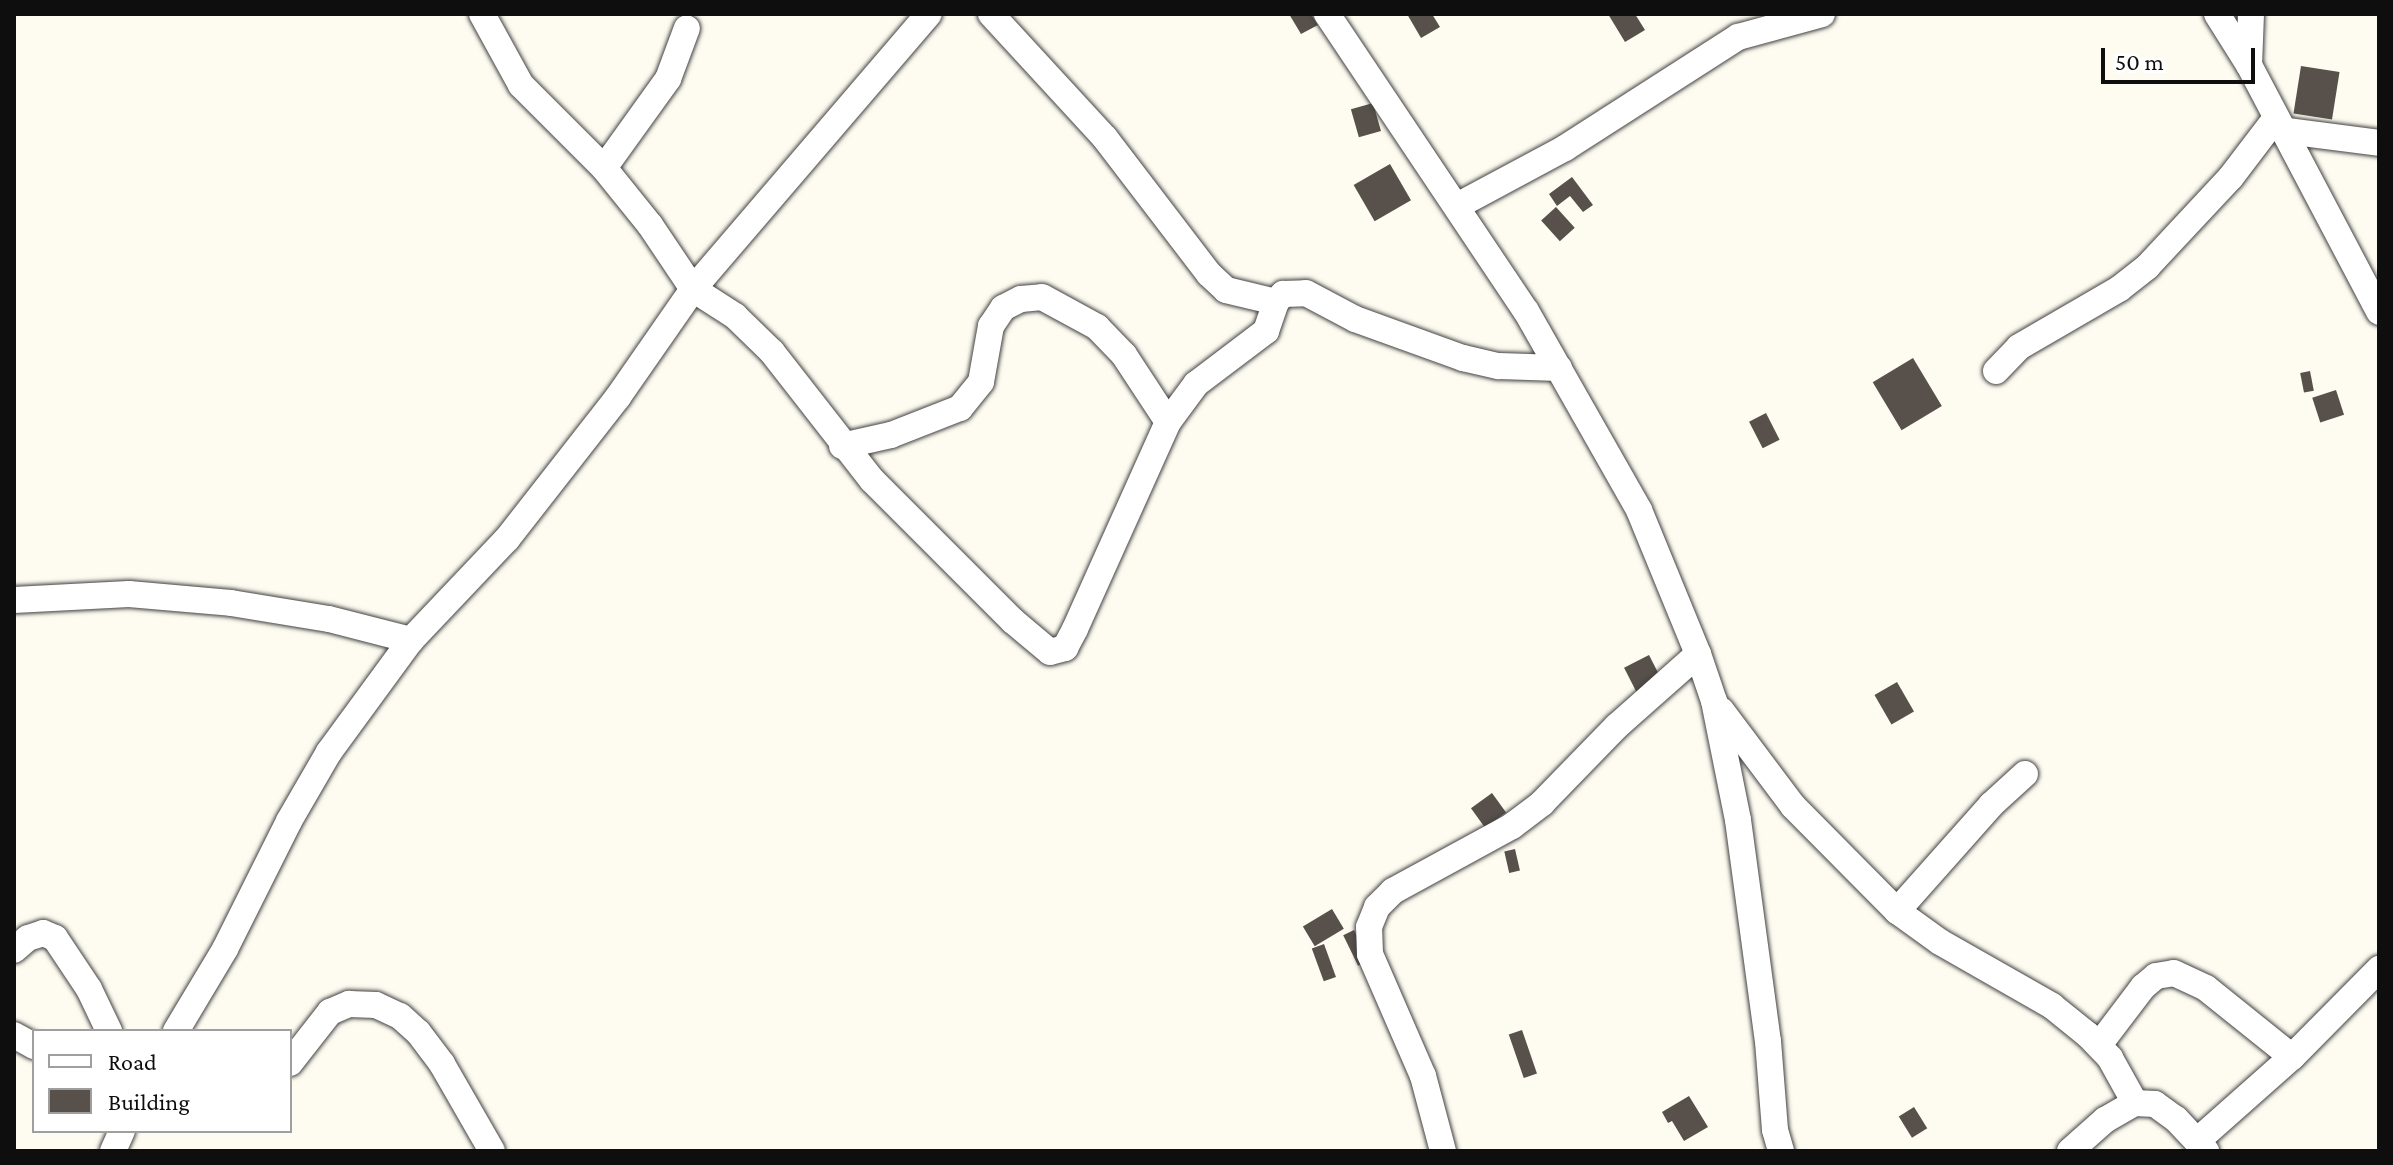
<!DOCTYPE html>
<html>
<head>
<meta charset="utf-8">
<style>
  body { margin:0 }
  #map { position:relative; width:2393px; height:1165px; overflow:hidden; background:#fefcf1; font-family:"Crimson Pro",serif }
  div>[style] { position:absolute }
  .building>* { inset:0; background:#57504b; transform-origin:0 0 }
  .roads { filter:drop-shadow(0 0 2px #414141) drop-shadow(0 0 2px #414141) }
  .minor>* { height:26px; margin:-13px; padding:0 13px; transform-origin:13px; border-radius:13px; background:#fff }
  span { translate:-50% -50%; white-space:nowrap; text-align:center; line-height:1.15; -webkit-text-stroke:8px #fff; paint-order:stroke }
  .frame { position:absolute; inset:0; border:16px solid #0e0e0e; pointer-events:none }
  .legend { position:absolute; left:32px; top:1029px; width:260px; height:104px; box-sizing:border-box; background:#fff; border:2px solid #9f9f9f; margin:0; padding:10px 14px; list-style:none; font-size:24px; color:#0e0e0e }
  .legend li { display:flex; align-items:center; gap:16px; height:40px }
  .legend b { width:40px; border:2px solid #9f9f9f }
  .scale { position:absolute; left:2101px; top:48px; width:154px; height:36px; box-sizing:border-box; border:4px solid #0e0e0e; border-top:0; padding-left:10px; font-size:24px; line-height:28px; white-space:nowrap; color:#0e0e0e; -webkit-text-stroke:6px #fff; paint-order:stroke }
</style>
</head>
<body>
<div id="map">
  <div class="building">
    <div style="clip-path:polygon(1289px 14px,1311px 14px,1318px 25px,1301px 34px)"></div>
    <div style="clip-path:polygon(1407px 14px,1432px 14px,1440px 27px,1421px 38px)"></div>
    <div style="clip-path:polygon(1608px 14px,1635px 14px,1645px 30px,1625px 42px)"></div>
    <div style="left:2301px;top:66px;width:39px;height:48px;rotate:9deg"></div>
    <div style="left:1373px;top:103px;width:29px;height:23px;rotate:74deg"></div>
    <div style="left:1390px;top:164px;width:42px;height:42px;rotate:60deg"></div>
    <div style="clip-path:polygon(1572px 177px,1593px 205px,1583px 212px,1570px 196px,1557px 206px,1549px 194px)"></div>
    <div style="left:1556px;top:207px;width:28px;height:20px;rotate:48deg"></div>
    <div style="left:1913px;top:358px;width:56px;height:47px;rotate:59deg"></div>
    <div style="left:2310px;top:371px;width:20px;height:10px;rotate:79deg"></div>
    <div style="left:2336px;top:390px;width:26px;height:25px;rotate:72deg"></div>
    <div style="left:1766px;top:413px;width:30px;height:19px;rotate:63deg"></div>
    <div style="left:1649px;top:655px;width:31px;height:28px;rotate:63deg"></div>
    <div style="left:1897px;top:682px;width:34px;height:26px;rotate:60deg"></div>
    <div style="left:1492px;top:793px;width:24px;height:26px;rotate:54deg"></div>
    <div style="left:1515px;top:849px;width:22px;height:11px;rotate:77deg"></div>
    <div style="left:1332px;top:909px;width:23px;height:34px;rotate:59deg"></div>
    <div style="left:1354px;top:930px;width:34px;height:12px;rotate:64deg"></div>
    <div style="left:1324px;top:944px;width:35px;height:13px;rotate:70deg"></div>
    <div style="left:1522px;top:1030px;width:46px;height:14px;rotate:71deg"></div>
    <div style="clip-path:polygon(1689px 1096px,1708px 1127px,1684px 1141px,1672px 1121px,1668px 1123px,1662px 1112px)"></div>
    <div style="left:1914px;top:1107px;width:25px;height:18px;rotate:58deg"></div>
  </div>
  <div class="roads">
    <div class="minor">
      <div style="left:482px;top:14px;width:81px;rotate:61.2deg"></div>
      <div style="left:521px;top:85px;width:117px;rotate:45deg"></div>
      <div style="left:604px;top:168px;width:73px;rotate:51.1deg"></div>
      <div style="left:650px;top:225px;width:77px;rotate:56.1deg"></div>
      <div style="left:693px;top:289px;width:50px;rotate:32.7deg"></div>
      <div style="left:735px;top:316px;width:52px;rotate:44.2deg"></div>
      <div style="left:772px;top:352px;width:162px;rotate:52deg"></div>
      <div style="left:872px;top:480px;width:199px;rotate:45deg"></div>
      <div style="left:1013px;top:621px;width:48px;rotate:40deg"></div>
      <div style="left:1050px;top:652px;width:16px;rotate:-15deg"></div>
      <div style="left:1065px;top:648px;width:21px;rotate:-62deg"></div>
      <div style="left:1075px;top:629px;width:227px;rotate:-65.8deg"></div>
      <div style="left:1168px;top:422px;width:47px;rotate:-53.6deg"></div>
      <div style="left:1196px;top:384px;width:88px;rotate:-37.1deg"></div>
      <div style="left:1266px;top:331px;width:31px;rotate:-71deg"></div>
      <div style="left:1276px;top:302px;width:11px;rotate:-49deg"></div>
      <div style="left:1283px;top:294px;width:23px;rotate:-2deg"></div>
      <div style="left:1306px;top:293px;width:55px;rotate:28deg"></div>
      <div style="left:1355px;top:319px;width:115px;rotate:19.9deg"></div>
      <div style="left:1463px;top:358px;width:37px;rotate:13deg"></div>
      <div style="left:1499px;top:366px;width:60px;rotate:1.9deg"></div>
      <div style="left:991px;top:14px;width:168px;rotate:47.4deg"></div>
      <div style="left:1105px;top:138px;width:171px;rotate:52.6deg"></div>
      <div style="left:1209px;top:274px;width:23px;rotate:43deg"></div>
      <div style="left:1226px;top:290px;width:51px;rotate:13.5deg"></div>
      <div style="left:1327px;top:14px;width:358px;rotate:56.2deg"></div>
      <div style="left:1526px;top:311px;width:229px;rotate:60.4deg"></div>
      <div style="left:1639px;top:510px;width:156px;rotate:67.7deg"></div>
      <div style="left:1698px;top:654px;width:50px;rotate:71.2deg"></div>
      <div style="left:1714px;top:701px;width:121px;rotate:78.6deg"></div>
      <div style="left:1738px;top:820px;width:223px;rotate:82.3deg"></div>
      <div style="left:1768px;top:1041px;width:89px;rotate:85.5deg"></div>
      <div style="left:1775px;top:1130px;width:22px;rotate:74deg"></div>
      <div style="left:2217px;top:14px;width:60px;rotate:57.9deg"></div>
      <div style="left:2251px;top:14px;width:51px;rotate:92.2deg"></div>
      <div style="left:2249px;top:65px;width:279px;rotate:62.2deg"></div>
      <div style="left:2287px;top:131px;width:93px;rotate:7.4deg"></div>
      <div style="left:604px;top:168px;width:110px;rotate:-54.3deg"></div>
      <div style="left:668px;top:79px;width:54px;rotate:-69.6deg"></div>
      <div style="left:1457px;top:206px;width:123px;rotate:-28.2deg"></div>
      <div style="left:1565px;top:148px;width:206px;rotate:-32.7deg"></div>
      <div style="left:1738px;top:37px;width:87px;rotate:-15.3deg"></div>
      <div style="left:1996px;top:371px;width:33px;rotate:-46deg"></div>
      <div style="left:2019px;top:347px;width:116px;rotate:-30.1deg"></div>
      <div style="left:2119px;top:289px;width:36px;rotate:-38deg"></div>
      <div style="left:2147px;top:267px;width:123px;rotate:-47deg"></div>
      <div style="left:2231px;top:177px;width:74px;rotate:-52.7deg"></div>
      <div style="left:842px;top:446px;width:50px;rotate:-12.7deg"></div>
      <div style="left:891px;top:435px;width:74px;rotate:-21.4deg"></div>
      <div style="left:960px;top:408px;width:33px;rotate:-51deg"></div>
      <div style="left:981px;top:382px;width:57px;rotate:-79.9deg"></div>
      <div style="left:991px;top:326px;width:22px;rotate:-56deg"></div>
      <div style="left:1003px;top:308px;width:20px;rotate:-27deg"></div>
      <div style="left:1021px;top:299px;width:21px;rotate:-5deg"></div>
      <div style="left:1042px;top:297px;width:63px;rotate:28.6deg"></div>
      <div style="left:1097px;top:327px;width:39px;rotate:46deg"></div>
      <div style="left:1124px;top:355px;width:80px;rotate:56.7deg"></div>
      <div style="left:14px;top:600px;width:115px;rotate:-3deg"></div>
      <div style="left:129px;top:594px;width:102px;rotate:5deg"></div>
      <div style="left:231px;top:603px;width:99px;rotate:9.3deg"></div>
      <div style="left:329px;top:619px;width:85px;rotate:14.4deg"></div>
      <div style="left:1721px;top:710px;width:120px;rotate:53.1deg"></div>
      <div style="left:1793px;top:806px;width:148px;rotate:45.3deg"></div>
      <div style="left:1897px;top:911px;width:53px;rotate:35.8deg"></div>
      <div style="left:1940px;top:942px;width:129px;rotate:29.7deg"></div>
      <div style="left:2052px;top:1006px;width:46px;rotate:38.9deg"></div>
      <div style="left:2088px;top:1035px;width:32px;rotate:46deg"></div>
      <div style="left:2110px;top:1058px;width:51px;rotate:60.9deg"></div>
      <div style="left:1897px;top:911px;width:142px;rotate:-48.4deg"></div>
      <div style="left:1991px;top:805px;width:46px;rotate:-42.4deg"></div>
      <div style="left:14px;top:950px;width:18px;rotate:-41deg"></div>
      <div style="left:28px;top:938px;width:16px;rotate:-18deg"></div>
      <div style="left:43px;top:933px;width:13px;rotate:23deg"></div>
      <div style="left:55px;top:938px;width:61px;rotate:56.3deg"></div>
      <div style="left:89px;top:989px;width:47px;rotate:64.5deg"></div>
      <div style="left:176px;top:1031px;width:96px;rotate:-59.1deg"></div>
      <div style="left:225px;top:949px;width:143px;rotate:-63.4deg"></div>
      <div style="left:289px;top:821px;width:80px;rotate:-59.9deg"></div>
      <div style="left:329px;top:752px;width:139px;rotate:-53.8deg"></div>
      <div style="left:411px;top:640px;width:139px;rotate:-46.5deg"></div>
      <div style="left:507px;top:539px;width:180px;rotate:-52deg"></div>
      <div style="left:618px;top:397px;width:131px;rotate:-55.2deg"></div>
      <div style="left:693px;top:289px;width:362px;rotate:-49.4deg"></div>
      <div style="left:14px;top:1035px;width:23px;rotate:29deg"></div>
      <div style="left:2099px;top:1045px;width:73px;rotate:-52.8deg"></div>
      <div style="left:2143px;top:987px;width:17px;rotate:-40deg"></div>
      <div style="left:2156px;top:976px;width:18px;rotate:-9deg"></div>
      <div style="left:2174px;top:973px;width:35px;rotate:25deg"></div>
      <div style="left:2206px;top:988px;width:110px;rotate:38.7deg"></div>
      <div style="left:290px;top:1063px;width:65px;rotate:-51.9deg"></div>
      <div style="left:330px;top:1012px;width:21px;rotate:-23deg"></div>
      <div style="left:349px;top:1004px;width:27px;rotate:2deg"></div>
      <div style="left:376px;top:1005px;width:26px;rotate:25deg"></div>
      <div style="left:400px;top:1016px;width:24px;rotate:42deg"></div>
      <div style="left:418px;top:1032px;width:40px;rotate:53deg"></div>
      <div style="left:442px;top:1064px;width:100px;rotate:60.1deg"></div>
      <div style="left:2197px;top:1141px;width:127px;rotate:-41.5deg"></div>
      <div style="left:2292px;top:1057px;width:124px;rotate:-45.3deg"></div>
      <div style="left:113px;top:1151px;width:22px;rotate:-66deg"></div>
      <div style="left:1443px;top:1151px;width:78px;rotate:-104.9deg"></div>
      <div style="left:1423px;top:1076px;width:133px;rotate:-113.5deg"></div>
      <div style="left:1370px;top:954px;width:27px;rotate:-92deg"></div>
      <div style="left:1369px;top:927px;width:22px;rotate:-68deg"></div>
      <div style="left:1377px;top:907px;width:23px;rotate:-45deg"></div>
      <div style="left:1393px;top:891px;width:136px;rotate:-28.6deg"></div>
      <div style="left:1512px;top:826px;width:38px;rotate:-37deg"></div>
      <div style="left:1542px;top:803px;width:107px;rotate:-45.8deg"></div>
      <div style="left:1617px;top:726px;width:108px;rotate:-41.6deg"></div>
      <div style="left:2070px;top:1151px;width:47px;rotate:-41.5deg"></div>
      <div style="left:2105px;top:1120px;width:34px;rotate:-30deg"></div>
      <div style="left:2135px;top:1103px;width:20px;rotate:3deg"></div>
      <div style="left:2155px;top:1104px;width:26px;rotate:36deg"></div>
      <div style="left:2176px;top:1119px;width:44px;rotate:46.8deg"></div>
    </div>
  </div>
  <div class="frame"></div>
  <ul class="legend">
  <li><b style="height:10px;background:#fff"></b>Road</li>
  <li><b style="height:22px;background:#57504b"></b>Building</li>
  </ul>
  <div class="scale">50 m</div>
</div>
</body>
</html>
